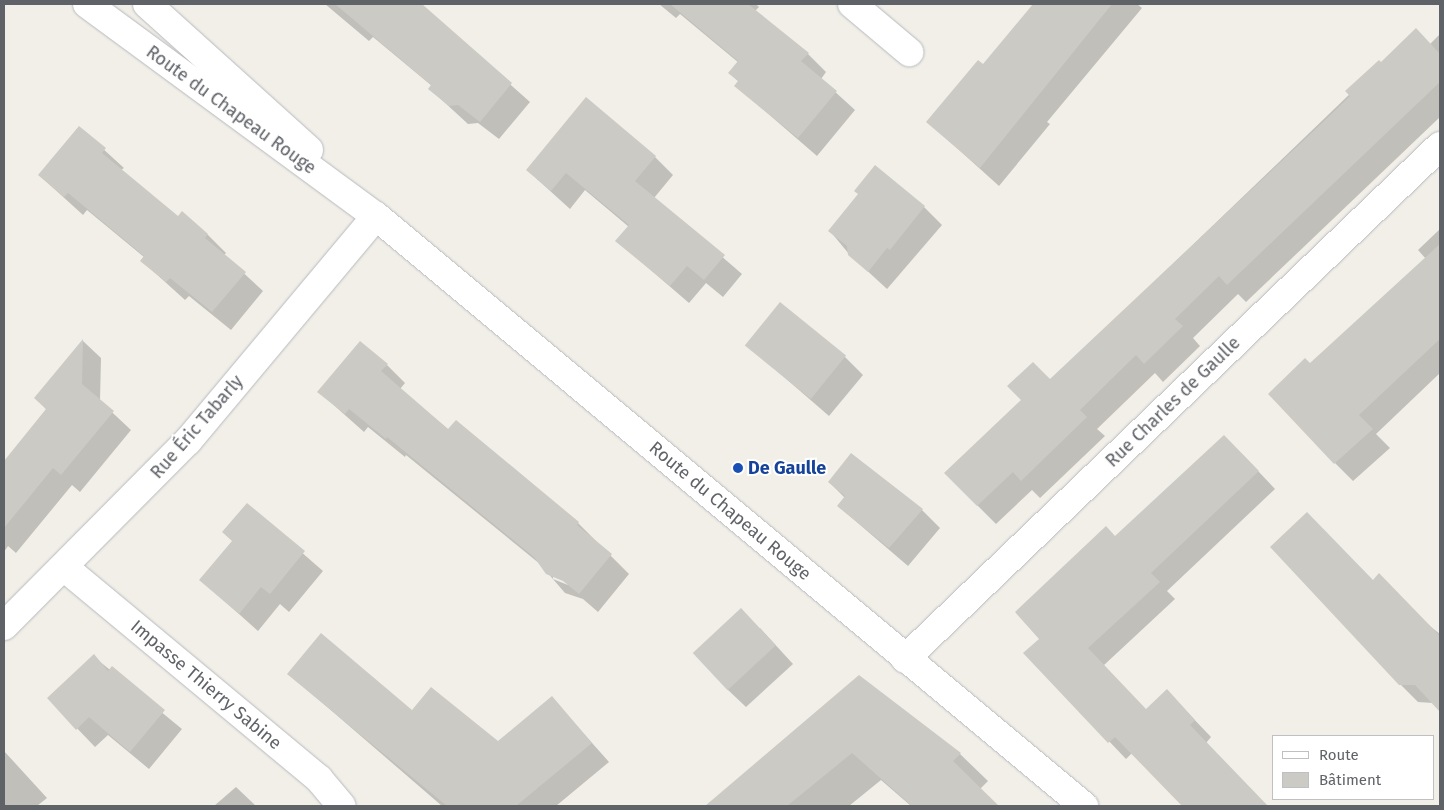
<!DOCTYPE html>
<html>
<head>
<meta charset="utf-8">
<style>
  body { margin:0 }
  #map { position:relative; width:1444px; height:810px; overflow:hidden; background:#f1efe8; font-family:"Fira Sans",sans-serif }
  div>[style] { position:absolute }
  .shadow>* { inset:0; background:#0003 }
  .building>* { inset:0; background:#cccac4; transform-origin:0 0 }
  .roads { filter:drop-shadow(0 0 1px #b8b9be) drop-shadow(0 0 1px #b8b9be) }
  .street>* { height:28px; margin:-14px; padding:0 14px; transform-origin:14px; border-radius:14px; background:#fff }
  .secondary>* { height:28px; margin:-14px; padding:0 14px; transform-origin:14px; border-radius:14px; background:#fff }
  .dots>* { width:14px; height:14px; translate:-50% -50%; box-sizing:border-box; border:2px solid #fff; border-radius:50% }
  span { translate:-50% -50%; white-space:nowrap; text-align:center; line-height:1.15; -webkit-text-stroke:4px #fff; paint-order:stroke }
  .street-label { font-size:18px; color:#5f6267 }
  .transit-label { font-size:18px; color:#164399; font-weight:700 }
  .left { translate:0 -50%; text-align:left }
  .frame { position:absolute; inset:0; border:5px solid #5f6267; pointer-events:none }
  .legend { position:absolute; left:1272px; top:735px; width:162px; height:65px; box-sizing:border-box; background:#fff; border:1px solid #bfc0c2; margin:0; padding:6px 9px; list-style:none; font-size:15px; color:#5f6267 }
  .legend li { display:flex; align-items:center; gap:10px; height:25px }
  .legend b { width:25px; border:1px solid #bfc0c2 }
</style>
</head>
<body>
<div id="map">
  <div class="shadow">
    <div style="clip-path:polygon(325px 4px,419px 4px,530px 102px,499px 139px,478px 123px,468px 124px,430px 89px,432px 86px,373px 37px,369px 41px)"></div>
    <div style="clip-path:polygon(659px 4px,756px 4px,759px 7px,755px 11px,808px 54px,826px 72px,821px 79px,855px 110px,817px 156px,736px 86px,739px 82px,730px 73px,739px 63px,680px 14px,676px 18px)"></div>
    <div style="clip-path:polygon(1043px 4px,1137px 4px,1142px 8px,1047px 122px,1050px 124px,999px 186px,928px 122px)"></div>
    <div style="clip-path:polygon(1440px 34px,1440px 117px,1246px 302px,1238px 294px,1193px 338px,1200px 346px,1163px 382px,1155px 373px,1097px 429px,1105px 436px,1040px 498px,1032px 490px,996px 524px,945px 473px,1051px 381px,1381px 64px,1430px 44px)"></div>
    <div style="clip-path:polygon(79px 127px,124px 168px,121px 170px,178px 217px,208px 235px,226px 253px,224px 255px,263px 291px,231px 330px,189px 296px,185px 300px,142px 261px,144px 257px,87px 210px,83px 215px,39px 175px)"></div>
    <div style="clip-path:polygon(655px 157px,673px 175px,654px 198px,742px 274px,723px 297px,706px 283px,689px 303px,617px 241px,629px 227px,585px 190px,570px 209px,527px 170px)"></div>
    <div style="clip-path:polygon(860px 194px,924px 207px,942px 225px,887px 289px,849px 254px,830px 231px)"></div>
    <div style="clip-path:polygon(1440px 229px,1440px 373px,1376px 434px,1390px 448px,1353px 481px,1335px 463px,1310px 364px,1426px 259px,1418px 250px)"></div>
    <div style="clip-path:polygon(83px 341px,101px 358px,100px 401px,131px 430px,80px 492px,72px 485px,16px 553px,8px 546px,4px 552px,4px 463px,47px 410px,36px 398px)"></div>
    <div style="clip-path:polygon(746px 344px,845px 357px,863px 375px,829px 416px)"></div>
    <div style="clip-path:polygon(evenodd,387px 365px,405px 383px,400px 389px,449px 430px,456px 422px,578px 523px,629px 574px,598px 612px,583px 599px,565px 593px,540px 564px,406px 455px,405px 457px,368px 427px,364px 432px,319px 392px,387px 365px,553px 576px,569px 582px,568px 585px,553px 579px,553px 576px)"></div>
    <div style="clip-path:polygon(1241px 453px,1275px 489px,1167px 591px,1175px 599px,1103px 666px,1146px 710px,1167px 691px,1211px 737px,1206px 743px,1267px 806px,1205px 806px,1200px 802px,1196px 806px,1184px 806px,1132px 753px,1126px 759px,1025px 653px,1041px 639px,1116px 538px)"></div>
    <div style="clip-path:polygon(829px 482px,922px 510px,940px 528px,908px 566px,838px 506px,845px 498px)"></div>
    <div style="clip-path:polygon(247px 505px,323px 571px,289px 612px,280px 604px,258px 631px,201px 580px,233px 541px)"></div>
    <div style="clip-path:polygon(1374px 582px,1440px 634px,1440px 710px,1433px 703px,1418px 702px,1400px 684px)"></div>
    <div style="clip-path:polygon(760px 628px,793px 664px,746px 707px,727px 689px)"></div>
    <div style="clip-path:polygon(93px 656px,182px 729px,149px 769px,108px 735px,95px 747px,48px 698px)"></div>
    <div style="clip-path:polygon(289px 674px,412px 712px,498px 743px,552px 698px,609px 762px,556px 806px,442px 806px)"></div>
    <div style="clip-path:polygon(859px 677px,960px 754px,988px 781px,980px 789px,997px 806px,911px 806px,881px 780px,849px 806px,707px 806px)"></div>
    <div style="clip-path:polygon(4px 751px,47px 798px,37px 806px,4px 806px)"></div>
    <div style="clip-path:polygon(236px 787px,256px 806px,214px 806px)"></div>
  </div>
  <div class="building">
    <div style="clip-path:polygon(335px 4px,422px 4px,512px 83px,480px 122px,458px 105px,449px 106px,428px 89px,431px 85px)"></div>
    <div style="clip-path:polygon(670px 4px,748px 4px,809px 53px,801px 61px,837px 91px,798px 138px,734px 86px,738px 81px,728px 73px,738px 61px)"></div>
    <div style="clip-path:polygon(1033px 4px,1112px 4px,980px 168px,926px 122px,978px 60px,983px 64px)"></div>
    <div style="clip-path:polygon(1416px 28px,1440px 54px,1440px 82px,1227px 285px,1219px 276px,1175px 319px,1183px 326px,1144px 364px,1136px 355px,1080px 410px,1087px 417px,1021px 481px,1013px 472px,977px 506px,944px 473px,1021px 400px,1007px 386px,1033px 362px,1050px 379px,1320px 125px,1350px 96px,1345px 91px,1379px 60px,1381px 62px)"></div>
    <div style="clip-path:polygon(586px 97px,656px 156px,635px 181px,725px 255px,704px 280px,687px 266px,670px 286px,615px 241px,629px 225px,566px 173px,551px 191px,526px 170px)"></div>
    <div style="clip-path:polygon(79px 126px,106px 148px,102px 153px,178px 216px,182px 211px,208px 234px,205px 238px,246px 272px,212px 312px,170px 278px,166px 282px,140px 261px,144px 256px,68px 193px,64px 197px,38px 175px)"></div>
    <div style="clip-path:polygon(875px 165px,925px 206px,890px 250px,887px 248px,868px 272px,848px 255px,847px 246px,828px 231px,858px 194px,854px 191px)"></div>
    <div style="clip-path:polygon(1440px 244px,1440px 339px,1359px 415px,1373px 429px,1334px 464px,1268px 394px,1305px 358px,1310px 363px)"></div>
    <div style="left:780px;top:302px;width:85px;height:56px;rotate:39deg"></div>
    <div style="clip-path:polygon(83px 339px,82px 384px,114px 411px,61px 475px,53px 468px,4px 528px,4px 461px,46px 409px,34px 398px)"></div>
    <div style="clip-path:polygon(360px 341px,388px 364px,381px 371px,448px 429px,456px 420px,579px 522px,577px 525px,612px 554px,579px 594px,563px 581px,546px 574px,534px 557px,387px 437px,386px 439px,349px 409px,345px 414px,317px 392px)"></div>
    <div style="clip-path:polygon(1224px 435px,1259px 471px,1151px 573px,1160px 582px,1088px 648px,1146px 709px,1167px 689px,1195px 720px,1190px 725px,1268px 806px,1182px 806px,1115px 737px,1108px 743px,1023px 653px,1039px 639px,1015px 612px,1106px 526px,1115px 536px)"></div>
    <div style="clip-path:polygon(851px 453px,923px 509px,889px 548px,837px 506px,845px 496px,828px 482px)"></div>
    <div style="clip-path:polygon(247px 503px,305px 551px,270px 594px,261px 587px,239px 614px,199px 580px,232px 541px,222px 532px)"></div>
    <div style="clip-path:polygon(1307px 512px,1373px 580px,1379px 573px,1440px 636px,1440px 712px,1415px 685px,1399px 685px,1270px 547px)"></div>
    <div style="left:741px;top:608px;width:51px;height:66px;rotate:47deg"></div>
    <div style="clip-path:polygon(321px 633px,412px 710px,431px 687px,498px 741px,552px 696px,592px 743px,516px 806px,447px 806px,287px 674px)"></div>
    <div style="clip-path:polygon(94px 654px,108px 671px,112px 666px,165px 710px,130px 752px,89px 717px,76px 730px,47px 698px)"></div>
    <div style="clip-path:polygon(859px 675px,961px 753px,953px 761px,999px 806px,912px 806px,852px 753px,787px 806px,705px 806px)"></div>
  </div>
  <div class="roads">
    <div class="street">
      <div style="left:852px;top:4px;width:75px;rotate:40.1deg"></div>
      <div style="left:65px;top:568px;width:330px;rotate:39.7deg"></div>
      <div style="left:319px;top:779px;width:35px;rotate:50deg"></div>
      <div style="left:4px;top:626px;width:261px;rotate:-45.2deg"></div>
      <div style="left:188px;top:441px;width:293px;rotate:-50.1deg"></div>
      <div style="left:905px;top:659px;width:741px;rotate:-43.8deg"></div>
    </div>
    <div class="secondary">
      <div style="left:87px;top:4px;width:358px;rotate:36.3deg"></div>
      <div style="left:376px;top:216px;width:922px;rotate:39.81deg"></div>
      <div style="left:147px;top:4px;width:218px;rotate:42deg"></div>
    </div>
  </div>
  <div class="dots">
    <div style="left:738px;top:468px;background:#1a4fb4"></div>
  </div>
  <div class="street-label">
    <span style="left:231px;top:110px;rotate:36deg">Route du Chapeau Rouge</span>
    <span style="left:1173px;top:402px;rotate:-44deg">Rue Charles de Gaulle</span>
    <span style="left:197px;top:427px;rotate:-49deg">Rue Éric Tabarly</span>
    <span style="left:730px;top:511px;rotate:40deg">Route du Chapeau Rouge</span>
    <span style="left:206px;top:685px;rotate:40deg">Impasse Thierry Sabine</span>
  </div>
  <div class="transit-label">
    <span class="left" style="left:748px;top:468px">De Gaulle</span>
  </div>
  <div class="frame"></div>
  <ul class="legend">
  <li><b style="height:6px;background:#fff"></b>Route</li>
  <li><b style="height:14px;background:#cccac4"></b>Bâtiment</li>
  </ul>
</div>
</body>
</html>
